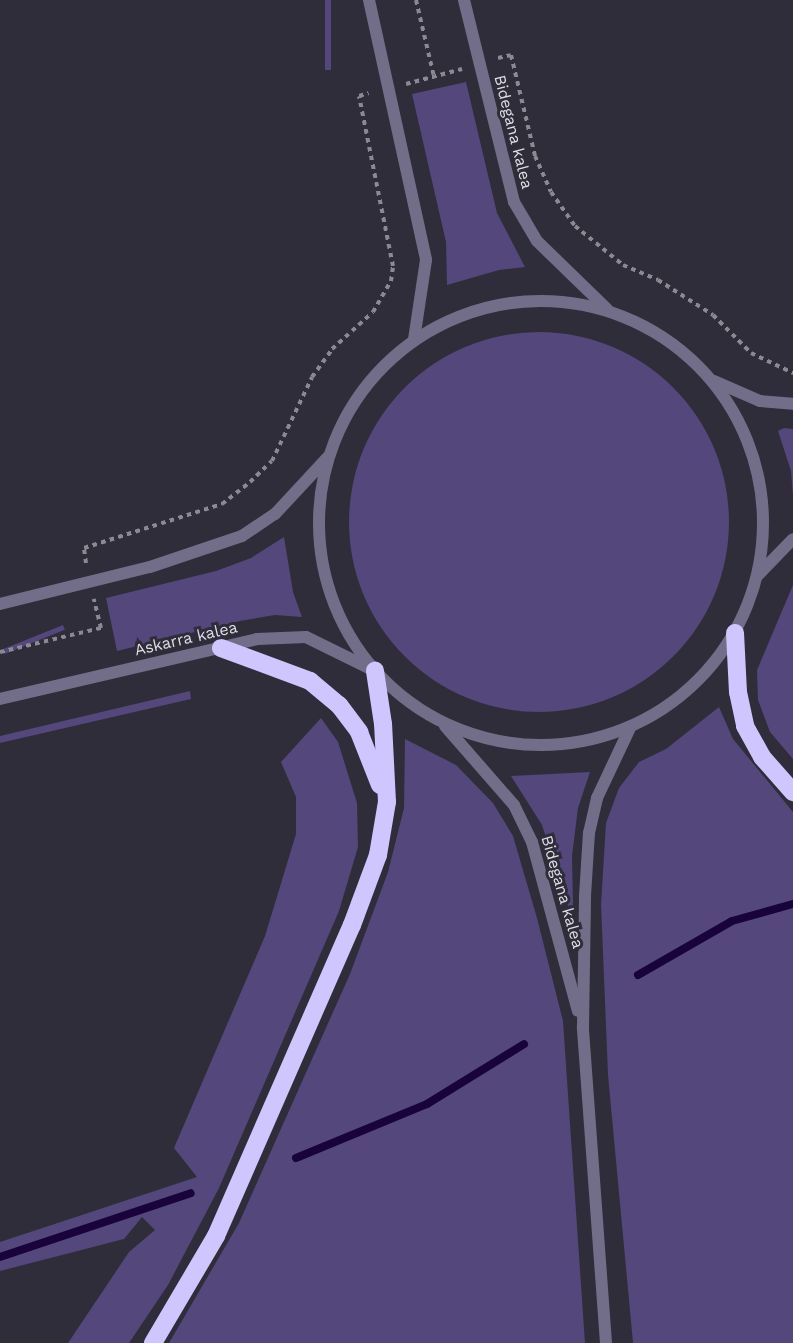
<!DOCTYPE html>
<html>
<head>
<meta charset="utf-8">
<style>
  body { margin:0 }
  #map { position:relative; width:793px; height:1343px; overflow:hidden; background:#2f2d39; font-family:"Work Sans",sans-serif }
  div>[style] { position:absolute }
  .green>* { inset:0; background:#53477c; transform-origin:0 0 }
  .round { border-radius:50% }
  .stream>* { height:8px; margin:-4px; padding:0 4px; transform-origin:4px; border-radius:4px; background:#18033b }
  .path>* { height:4px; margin-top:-2px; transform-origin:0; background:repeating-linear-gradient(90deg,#8b8a93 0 4.5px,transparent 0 9px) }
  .minor>* { height:12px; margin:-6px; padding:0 6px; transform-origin:6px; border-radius:6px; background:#726e8a }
  .tertiary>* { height:12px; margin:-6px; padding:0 6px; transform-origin:6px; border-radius:6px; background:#726e8a }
  .tertiary>.ring { margin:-6px; padding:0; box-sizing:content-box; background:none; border:12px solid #726e8a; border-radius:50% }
  .motorway>* { height:18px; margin:-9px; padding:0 9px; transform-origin:9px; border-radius:9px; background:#d0c6ff }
  span { translate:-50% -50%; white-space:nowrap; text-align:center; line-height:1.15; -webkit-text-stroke:6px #2f2d39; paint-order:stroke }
  .street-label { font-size:16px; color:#dfdee6 }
</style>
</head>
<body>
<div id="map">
  <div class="green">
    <div style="left:325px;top:0;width:6px;height:70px"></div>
    <div style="clip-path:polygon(466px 82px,497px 213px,525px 267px,499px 270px,447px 285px,446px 242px,412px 94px)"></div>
    <div class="round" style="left:349px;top:332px;width:380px;height:380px"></div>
    <div style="clip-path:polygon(784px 428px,793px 429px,793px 496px,791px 471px,778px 431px)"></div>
    <div style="clip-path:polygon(284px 537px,293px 592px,302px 617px,275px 615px,240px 621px,117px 651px,106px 598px,216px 571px,251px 558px)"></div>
    <div style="clip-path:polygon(793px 585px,793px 759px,770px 732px,758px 700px,757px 670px)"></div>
    <div style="left:63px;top:625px;width:5px;height:65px;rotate:68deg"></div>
    <div style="clip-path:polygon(190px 691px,191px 699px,0 743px,0 736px)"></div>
    <div style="clip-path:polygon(719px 707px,733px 739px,793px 812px,793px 1343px,633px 1343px,608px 1075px,601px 904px,606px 823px,619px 788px,639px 762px,666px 749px)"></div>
    <div style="clip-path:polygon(321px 718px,338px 742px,357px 803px,358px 847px,339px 911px,219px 1188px,168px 1285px,129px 1343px,68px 1343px,129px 1252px,155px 1230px,142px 1217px,124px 1239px,0 1271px,0 1242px,197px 1177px,174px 1148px,265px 936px,296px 834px,296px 797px,281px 762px)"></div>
    <div style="clip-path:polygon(405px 739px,456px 765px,493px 803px,513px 836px,537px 918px,563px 1021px,585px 1343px,169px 1343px,239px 1223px,350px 974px,388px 872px,404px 808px)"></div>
    <div style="clip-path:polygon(590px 772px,578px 808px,572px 856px,573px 905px,568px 906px,542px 825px,511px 776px)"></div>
  </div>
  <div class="stream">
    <div style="left:638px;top:975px;width:108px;rotate:-29.9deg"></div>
    <div style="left:732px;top:921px;width:63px;rotate:-15.6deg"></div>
    <div style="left:296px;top:1158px;width:142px;rotate:-22.4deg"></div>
    <div style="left:427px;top:1104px;width:114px;rotate:-31.7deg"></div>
    <div style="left:0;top:1257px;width:201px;rotate:-18.5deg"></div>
  </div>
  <div class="path">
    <div style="left:416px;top:0;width:79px;rotate:76.8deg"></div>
    <div style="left:498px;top:58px;width:13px;rotate:-13deg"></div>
    <div style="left:511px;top:55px;width:104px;rotate:76.6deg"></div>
    <div style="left:535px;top:156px;width:39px;rotate:66deg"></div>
    <div style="left:551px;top:192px;width:42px;rotate:54.8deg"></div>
    <div style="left:575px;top:226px;width:62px;rotate:39.1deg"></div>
    <div style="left:623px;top:265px;width:38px;rotate:23deg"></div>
    <div style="left:658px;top:280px;width:65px;rotate:32.5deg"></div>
    <div style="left:713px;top:315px;width:54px;rotate:45deg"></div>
    <div style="left:751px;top:353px;width:47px;rotate:25.5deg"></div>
    <div style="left:406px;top:84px;width:58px;rotate:-15deg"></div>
    <div style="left:86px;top:563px;width:15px;rotate:-98deg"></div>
    <div style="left:84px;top:548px;width:145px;rotate:-17.7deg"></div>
    <div style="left:222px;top:504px;width:36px;rotate:-38deg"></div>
    <div style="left:250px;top:482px;width:30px;rotate:-44deg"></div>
    <div style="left:272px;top:461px;width:93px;rotate:-64.5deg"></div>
    <div style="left:312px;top:377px;width:34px;rotate:-54deg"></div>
    <div style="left:332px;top:349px;width:55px;rotate:-42.1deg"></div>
    <div style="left:373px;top:312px;width:36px;rotate:-60deg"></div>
    <div style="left:391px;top:281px;width:15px;rotate:-82deg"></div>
    <div style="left:393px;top:266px;width:173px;rotate:-101.3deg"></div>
    <div style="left:359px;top:96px;width:10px;rotate:-17deg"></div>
    <div style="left:0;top:652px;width:104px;rotate:-13.4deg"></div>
    <div style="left:101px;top:628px;width:30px;rotate:-104deg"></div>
  </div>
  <div class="minor">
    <div style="left:714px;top:381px;width:50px;rotate:23.5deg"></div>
    <div style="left:760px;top:401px;width:33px;rotate:5deg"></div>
    <div style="left:758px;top:575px;width:50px;rotate:-45.8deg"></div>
    <div style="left:0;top:604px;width:154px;rotate:-13.9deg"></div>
    <div style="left:150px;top:567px;width:97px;rotate:-18.6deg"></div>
    <div style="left:242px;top:536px;width:40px;rotate:-34deg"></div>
    <div style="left:275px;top:514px;width:78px;rotate:-47.1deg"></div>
    <div style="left:0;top:699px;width:264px;rotate:-13.1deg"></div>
    <div style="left:257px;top:639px;width:49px;rotate:-2.3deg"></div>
    <div style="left:306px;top:637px;width:77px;rotate:26.2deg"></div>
  </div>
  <div class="tertiary">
    <div style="left:369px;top:0;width:266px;rotate:77.6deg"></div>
    <div style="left:426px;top:260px;width:80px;rotate:98.6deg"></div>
    <div style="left:464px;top:0;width:208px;rotate:76.1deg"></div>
    <div style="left:514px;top:202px;width:45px;rotate:59.5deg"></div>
    <div style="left:537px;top:241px;width:98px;rotate:44.2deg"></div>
    <div class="ring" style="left:319px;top:301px;width:432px;height:432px"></div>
    <div style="left:445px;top:726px;width:105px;rotate:48.9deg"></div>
    <div style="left:514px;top:805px;width:41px;rotate:64.1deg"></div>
    <div style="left:532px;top:842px;width:175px;rotate:74.8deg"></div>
    <div style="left:606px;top:1343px;width:317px;rotate:-94.2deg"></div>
    <div style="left:583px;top:1027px;width:131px;rotate:-89.1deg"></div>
    <div style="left:585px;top:896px;width:63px;rotate:-86.4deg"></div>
    <div style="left:589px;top:833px;width:36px;rotate:-77deg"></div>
    <div style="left:597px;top:798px;width:77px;rotate:-64.8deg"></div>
  </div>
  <div class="motorway">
    <div style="left:735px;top:633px;width:59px;rotate:87.1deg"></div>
    <div style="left:738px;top:692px;width:35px;rotate:78deg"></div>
    <div style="left:745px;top:726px;width:35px;rotate:61deg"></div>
    <div style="left:762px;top:757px;width:47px;rotate:48.5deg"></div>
    <div style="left:221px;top:648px;width:95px;rotate:20.3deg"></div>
    <div style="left:310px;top:681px;width:38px;rotate:40deg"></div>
    <div style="left:339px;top:705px;width:34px;rotate:53deg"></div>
    <div style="left:359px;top:732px;width:57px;rotate:68.4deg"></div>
    <div style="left:153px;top:1343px;width:124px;rotate:-59.5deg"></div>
    <div style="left:216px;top:1236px;width:339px;rotate:-66.4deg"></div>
    <div style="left:352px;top:925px;width:75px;rotate:-69.6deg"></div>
    <div style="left:378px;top:855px;width:54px;rotate:-80.4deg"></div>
    <div style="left:387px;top:802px;width:78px;rotate:-92.9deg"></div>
    <div style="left:383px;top:724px;width:54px;rotate:-98.6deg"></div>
  </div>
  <div class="street-label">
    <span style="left:513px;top:132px;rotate:76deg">Bidegana kalea</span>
    <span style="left:186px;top:639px;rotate:-13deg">Askarra kalea</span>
    <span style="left:562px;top:892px;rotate:74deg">Bidegana kalea</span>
  </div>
</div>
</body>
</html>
